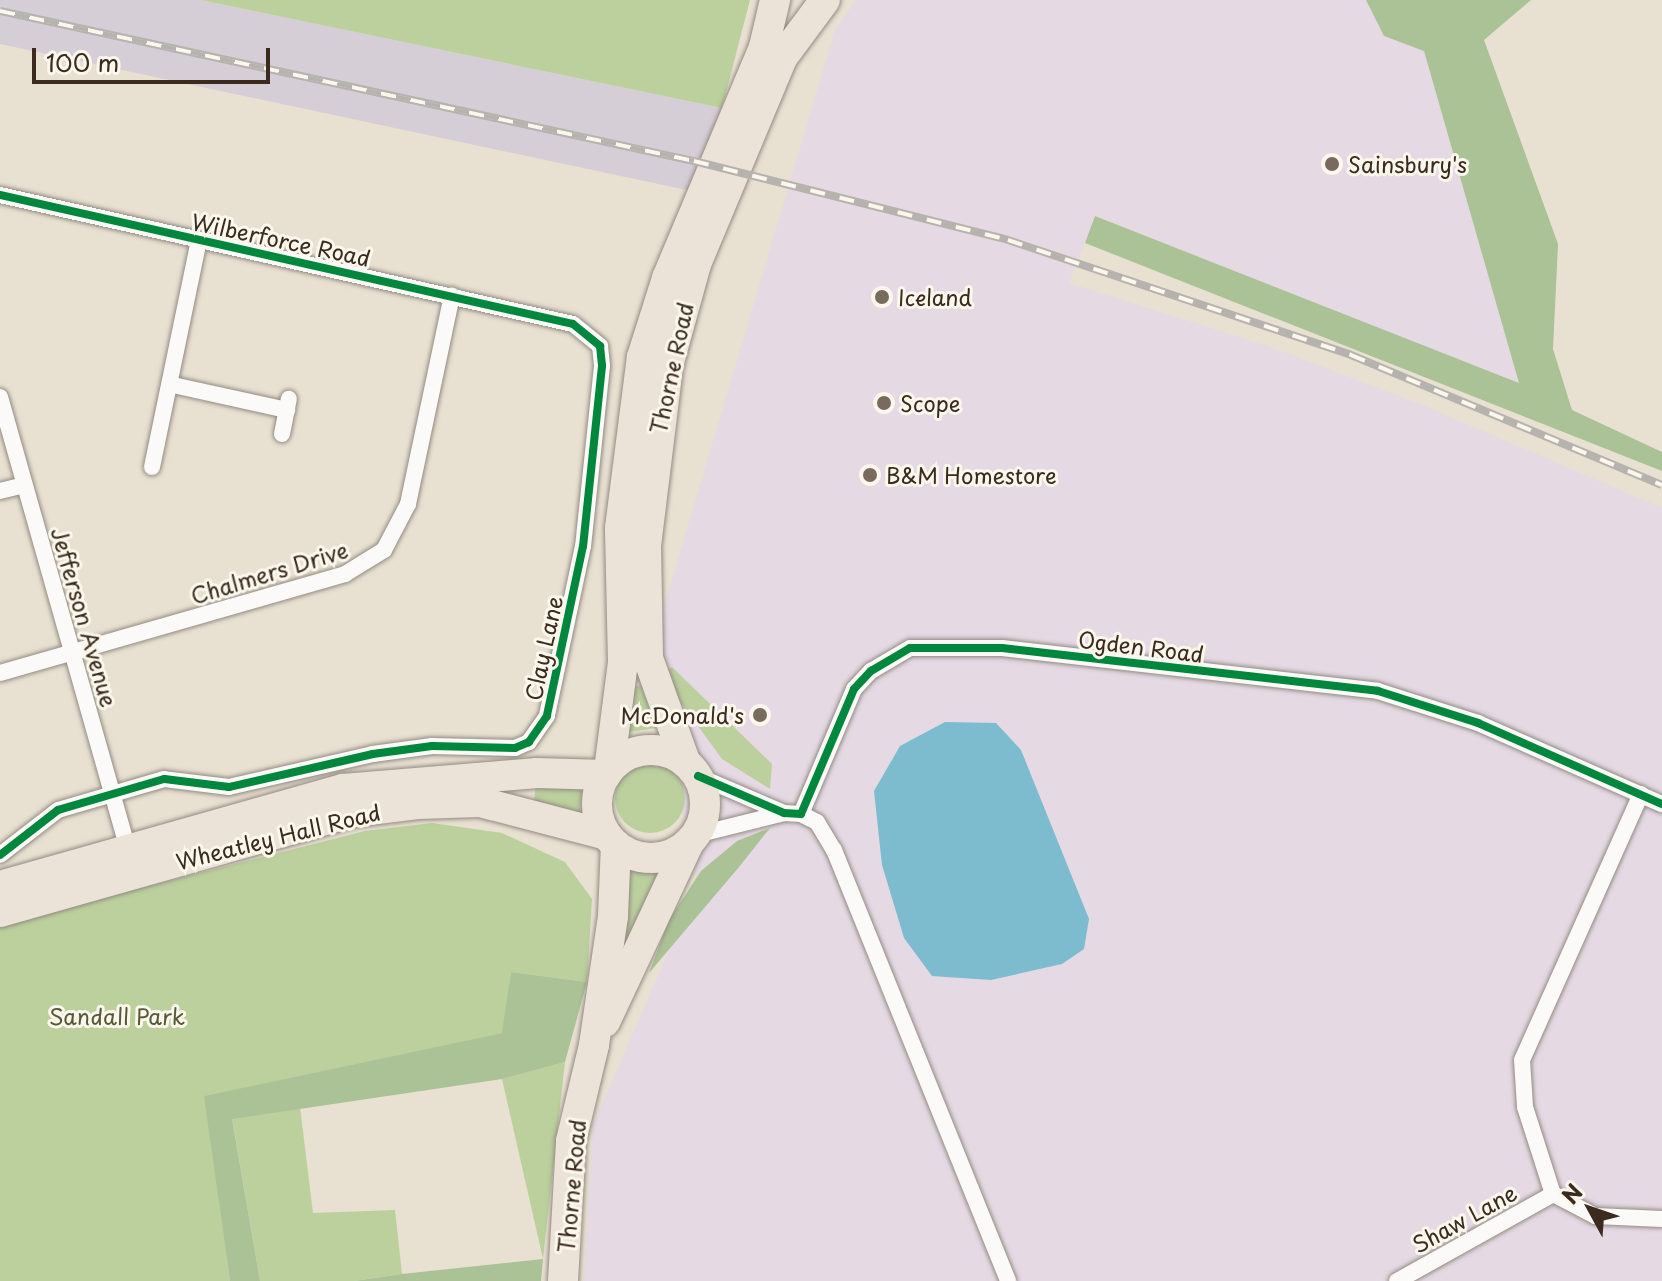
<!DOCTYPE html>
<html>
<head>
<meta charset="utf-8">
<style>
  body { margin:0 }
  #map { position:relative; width:1662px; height:1281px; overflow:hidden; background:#e8e0d1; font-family:"Playpen Sans",sans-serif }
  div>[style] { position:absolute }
  .built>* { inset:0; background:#e5d9e4 }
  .industrial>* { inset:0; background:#d5ced6 }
  .green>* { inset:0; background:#bbd09d }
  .round { border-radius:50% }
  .forest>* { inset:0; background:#aac295 }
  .water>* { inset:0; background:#7cbcce }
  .roads { filter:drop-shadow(0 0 2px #928b82) drop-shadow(0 0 2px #928b82) }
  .street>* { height:16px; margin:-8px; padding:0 8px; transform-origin:8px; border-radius:8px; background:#fcfaf8 }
  .highway>* { height:30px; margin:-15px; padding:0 15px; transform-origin:15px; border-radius:15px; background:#ebe3d7 }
  .highway>.ring { margin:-15px; padding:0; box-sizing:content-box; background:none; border:30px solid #ebe3d7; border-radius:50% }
  .rail>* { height:8px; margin-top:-4px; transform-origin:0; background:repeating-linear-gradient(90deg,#fbf7ec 0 15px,#b6b3af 0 30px); box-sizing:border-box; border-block:2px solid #b6b3af }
  .cycleway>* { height:8px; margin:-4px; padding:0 4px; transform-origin:4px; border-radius:4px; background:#00873e }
  .dots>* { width:22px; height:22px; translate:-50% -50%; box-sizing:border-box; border:4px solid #fbf7ec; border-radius:50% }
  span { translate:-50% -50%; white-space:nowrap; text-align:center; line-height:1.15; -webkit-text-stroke:6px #fbf7ec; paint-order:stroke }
  .poi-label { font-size:22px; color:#3b2a1e }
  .left { translate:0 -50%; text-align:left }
  .right { translate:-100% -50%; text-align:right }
  .street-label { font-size:22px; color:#3b2a1e }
  .park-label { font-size:22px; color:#565837 }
  .north { position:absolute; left:1550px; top:1169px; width:80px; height:80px; -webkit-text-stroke:6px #fbf7ec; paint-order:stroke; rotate:310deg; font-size:22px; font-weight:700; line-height:32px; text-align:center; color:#3b2a1e }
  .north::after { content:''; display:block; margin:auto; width:28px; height:36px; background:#3b2a1e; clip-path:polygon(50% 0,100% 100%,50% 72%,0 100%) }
  .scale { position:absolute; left:32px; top:48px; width:238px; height:36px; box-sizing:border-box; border:4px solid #3b2a1e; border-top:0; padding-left:10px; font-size:24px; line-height:28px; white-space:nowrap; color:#3b2a1e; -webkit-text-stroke:6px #fbf7ec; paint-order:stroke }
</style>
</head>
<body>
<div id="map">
  <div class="built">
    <div style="clip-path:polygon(856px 0,1366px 0,1385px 36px,1424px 51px,1520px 384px,1096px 216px,1069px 283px,1268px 346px,1420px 404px,1662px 508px,1662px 1281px,584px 1281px,593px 1125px,698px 884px,650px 654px,835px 30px)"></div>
  </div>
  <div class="industrial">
    <div style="clip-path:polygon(0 0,201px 0,722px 108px,696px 192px,0 44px)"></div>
  </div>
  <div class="green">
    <div style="clip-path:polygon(201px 0,750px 0,722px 108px)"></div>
    <div style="clip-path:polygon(672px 667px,772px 764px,770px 789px,722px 759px,660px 674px)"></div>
    <div style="clip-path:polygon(641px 685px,656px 728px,629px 732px,630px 688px)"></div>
    <div class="round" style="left:615px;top:763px;width:70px;height:70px"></div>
    <div style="clip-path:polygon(536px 781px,583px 783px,580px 815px,534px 802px)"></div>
    <div style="clip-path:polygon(432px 823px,502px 833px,565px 862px,592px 899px,587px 982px,511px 972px,503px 1033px,205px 1096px,230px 1281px,0 1281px,0 924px,365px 831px)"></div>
    <div style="clip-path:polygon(625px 865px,668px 867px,617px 964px)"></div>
    <div style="clip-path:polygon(565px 1062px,543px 1259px,502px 1079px)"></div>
    <div style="clip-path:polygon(300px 1107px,313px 1213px,395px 1210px,402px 1274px,354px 1281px,260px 1281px,232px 1118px)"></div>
  </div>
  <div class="forest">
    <div style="clip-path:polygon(1366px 0,1531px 0,1484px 40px,1558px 244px,1553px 349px,1572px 410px,1662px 452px,1662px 471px,1085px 243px,1095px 216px,1519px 383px,1424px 51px,1384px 36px)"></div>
    <div style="clip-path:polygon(770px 828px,739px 867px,649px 973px,669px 920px,701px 871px,737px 841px)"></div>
    <div style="clip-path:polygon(511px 972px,587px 982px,565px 1062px,502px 1079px,232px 1119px,260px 1281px,230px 1281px,204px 1096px,502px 1033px)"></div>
    <div style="clip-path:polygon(543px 1259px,541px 1281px,354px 1281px,402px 1274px)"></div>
  </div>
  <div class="water">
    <div style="clip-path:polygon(945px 722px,996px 723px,1021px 750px,1089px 919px,1084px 949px,1062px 964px,991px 980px,932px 976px,904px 938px,882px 865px,874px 791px,900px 746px)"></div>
  </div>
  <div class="roads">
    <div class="street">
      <div style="left:0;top:195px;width:587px;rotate:12.69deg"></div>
      <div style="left:573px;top:324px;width:35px;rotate:39deg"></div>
      <div style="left:600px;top:346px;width:20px;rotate:84deg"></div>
      <div style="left:602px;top:366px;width:181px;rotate:96deg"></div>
      <div style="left:583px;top:546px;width:174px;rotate:102deg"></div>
      <div style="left:547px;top:716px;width:32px;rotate:125deg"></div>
      <div style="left:529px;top:742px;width:15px;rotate:157deg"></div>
      <div style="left:515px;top:748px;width:83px;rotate:-178.6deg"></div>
      <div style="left:432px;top:746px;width:60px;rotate:172.3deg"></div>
      <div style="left:373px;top:754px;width:148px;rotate:167.1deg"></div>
      <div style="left:229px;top:787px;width:65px;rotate:-173deg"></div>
      <div style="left:164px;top:779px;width:110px;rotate:163.7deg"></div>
      <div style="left:58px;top:810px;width:73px;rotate:142.2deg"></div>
      <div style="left:173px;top:385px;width:117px;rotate:12.4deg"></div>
      <div style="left:0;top:397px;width:469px;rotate:74.2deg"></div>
      <div style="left:282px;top:434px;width:36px;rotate:-79deg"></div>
      <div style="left:152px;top:467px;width:232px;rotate:-78.3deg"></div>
      <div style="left:0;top:491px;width:25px;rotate:-14deg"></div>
      <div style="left:0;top:673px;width:359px;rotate:-16deg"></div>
      <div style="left:345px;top:574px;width:46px;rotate:-31.6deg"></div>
      <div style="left:384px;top:550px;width:52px;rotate:-62.4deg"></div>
      <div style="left:408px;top:504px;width:213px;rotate:-78.1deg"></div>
      <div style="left:698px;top:776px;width:94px;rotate:23.3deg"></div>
      <div style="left:784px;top:813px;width:17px;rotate:3deg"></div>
      <div style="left:801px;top:814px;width:136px;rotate:-67deg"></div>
      <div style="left:854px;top:689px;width:25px;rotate:-47deg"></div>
      <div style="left:871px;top:671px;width:45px;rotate:-30.5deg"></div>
      <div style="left:910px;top:648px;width:92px"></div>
      <div style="left:1002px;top:648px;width:378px;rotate:6.5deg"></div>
      <div style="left:1378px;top:691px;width:105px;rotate:17.7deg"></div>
      <div style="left:1478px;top:723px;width:201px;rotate:23.8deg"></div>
      <div style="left:1641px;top:794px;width:291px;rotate:114.1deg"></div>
      <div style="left:1522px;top:1060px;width:47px;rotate:86.3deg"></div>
      <div style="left:1525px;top:1107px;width:91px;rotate:72.2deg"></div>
      <div style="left:1553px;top:1194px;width:47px;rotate:27.6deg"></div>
      <div style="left:1595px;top:1216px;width:67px;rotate:2.6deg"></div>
      <div style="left:801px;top:814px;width:18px;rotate:27deg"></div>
      <div style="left:817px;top:822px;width:33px;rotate:59deg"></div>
      <div style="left:834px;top:850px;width:465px;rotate:68deg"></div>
      <div style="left:696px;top:835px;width:91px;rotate:-14deg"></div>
      <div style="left:1397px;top:1281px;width:179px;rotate:-29.1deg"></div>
    </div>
    <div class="highway">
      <div class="ring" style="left:597px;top:750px;width:78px;height:78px"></div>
      <div style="left:685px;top:761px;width:109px;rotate:-109.8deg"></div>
      <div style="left:648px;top:658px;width:112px;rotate:-91deg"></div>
      <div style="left:646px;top:546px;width:181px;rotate:-83deg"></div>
      <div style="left:668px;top:366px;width:106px;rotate:-74.6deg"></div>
      <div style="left:696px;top:264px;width:223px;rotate:-67.3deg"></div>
      <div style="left:782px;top:58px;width:72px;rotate:-53.4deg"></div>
      <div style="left:609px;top:770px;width:109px;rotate:-82.6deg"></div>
      <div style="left:623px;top:662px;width:134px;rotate:-91.3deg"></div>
      <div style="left:620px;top:528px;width:172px;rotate:-82.7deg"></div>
      <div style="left:642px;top:357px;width:83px;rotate:-72.4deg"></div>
      <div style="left:667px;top:278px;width:251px;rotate:-67.2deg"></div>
      <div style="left:764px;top:47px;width:48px;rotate:-76.8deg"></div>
      <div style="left:0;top:886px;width:356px;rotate:-15.8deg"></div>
      <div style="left:343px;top:789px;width:195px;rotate:-4.7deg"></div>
      <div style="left:537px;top:773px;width:69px;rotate:1.7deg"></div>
      <div style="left:0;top:912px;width:367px;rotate:-15.8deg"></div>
      <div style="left:353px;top:812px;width:65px;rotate:-7deg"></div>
      <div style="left:418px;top:804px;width:62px;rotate:-1.8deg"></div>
      <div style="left:480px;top:802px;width:131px;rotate:14.6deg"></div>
      <div style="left:605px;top:1022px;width:198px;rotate:-64.9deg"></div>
      <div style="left:563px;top:1281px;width:140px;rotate:-86.7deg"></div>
      <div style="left:571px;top:1141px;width:99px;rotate:-76.5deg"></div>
      <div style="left:594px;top:1045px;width:130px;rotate:-81.6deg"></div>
      <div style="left:613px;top:916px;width:71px;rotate:-87.6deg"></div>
    </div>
  </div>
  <div class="rail">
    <div style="left:0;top:11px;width:710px;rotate:12.2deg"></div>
    <div style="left:694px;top:161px;width:324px;rotate:14.1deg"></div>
    <div style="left:1008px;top:240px;width:362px;rotate:18.5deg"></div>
    <div style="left:1351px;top:355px;width:337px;rotate:22.7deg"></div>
  </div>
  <div class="cycleway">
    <div style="left:0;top:195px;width:587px;rotate:12.69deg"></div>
    <div style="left:573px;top:324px;width:35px;rotate:39deg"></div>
    <div style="left:600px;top:346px;width:20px;rotate:84deg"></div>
    <div style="left:602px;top:366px;width:181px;rotate:96deg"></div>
    <div style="left:583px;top:546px;width:174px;rotate:102deg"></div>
    <div style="left:547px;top:716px;width:32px;rotate:125deg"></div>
    <div style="left:529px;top:742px;width:15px;rotate:157deg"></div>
    <div style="left:515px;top:748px;width:83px;rotate:-178.6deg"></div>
    <div style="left:432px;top:746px;width:60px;rotate:172.3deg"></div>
    <div style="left:373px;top:754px;width:148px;rotate:167.1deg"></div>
    <div style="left:229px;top:787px;width:65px;rotate:-173deg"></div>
    <div style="left:164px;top:779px;width:110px;rotate:163.7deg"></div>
    <div style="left:58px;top:810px;width:73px;rotate:142.2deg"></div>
    <div style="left:698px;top:776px;width:94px;rotate:23.3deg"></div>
    <div style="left:784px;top:813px;width:17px;rotate:3deg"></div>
    <div style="left:801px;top:814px;width:136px;rotate:-67deg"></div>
    <div style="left:854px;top:689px;width:25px;rotate:-47deg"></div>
    <div style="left:871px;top:671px;width:45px;rotate:-30.5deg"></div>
    <div style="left:910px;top:648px;width:92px"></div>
    <div style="left:1002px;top:648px;width:378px;rotate:6.5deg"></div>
    <div style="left:1378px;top:691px;width:105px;rotate:17.7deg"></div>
    <div style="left:1478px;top:723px;width:201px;rotate:23.8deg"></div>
  </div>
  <div class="dots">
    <div style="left:1332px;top:164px;background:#786a5d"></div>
    <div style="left:882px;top:297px;background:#786a5d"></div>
    <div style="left:884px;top:403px;background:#786a5d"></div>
    <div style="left:870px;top:475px;background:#786a5d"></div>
    <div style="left:760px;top:715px;background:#786a5d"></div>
  </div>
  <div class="poi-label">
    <span class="left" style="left:1348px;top:164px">Sainsbury's</span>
    <span class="left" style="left:898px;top:297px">Iceland</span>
    <span class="left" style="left:900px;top:403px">Scope</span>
    <span class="left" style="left:886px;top:475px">B&amp;M Homestore</span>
    <span class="right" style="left:744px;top:715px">McDonald's</span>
  </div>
  <div class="street-label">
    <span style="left:281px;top:239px;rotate:12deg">Wilberforce Road</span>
    <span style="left:671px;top:368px;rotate:-78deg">Thorne Road</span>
    <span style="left:269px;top:572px;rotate:-17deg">Chalmers Drive</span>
    <span style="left:85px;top:617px;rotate:74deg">Jefferson Avenue</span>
    <span style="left:1141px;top:646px;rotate:7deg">Ogden Road</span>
    <span style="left:543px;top:648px;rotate:-78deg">Clay Lane</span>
    <span style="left:278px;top:836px;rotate:-14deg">Wheatley Hall Road</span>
    <span style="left:571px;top:1186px;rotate:-85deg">Thorne Road</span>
    <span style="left:1464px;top:1218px;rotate:-29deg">Shaw Lane</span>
  </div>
  <div class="park-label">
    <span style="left:117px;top:1016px">Sandall Park</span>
  </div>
  <div class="north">N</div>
  <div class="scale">100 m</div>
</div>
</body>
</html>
